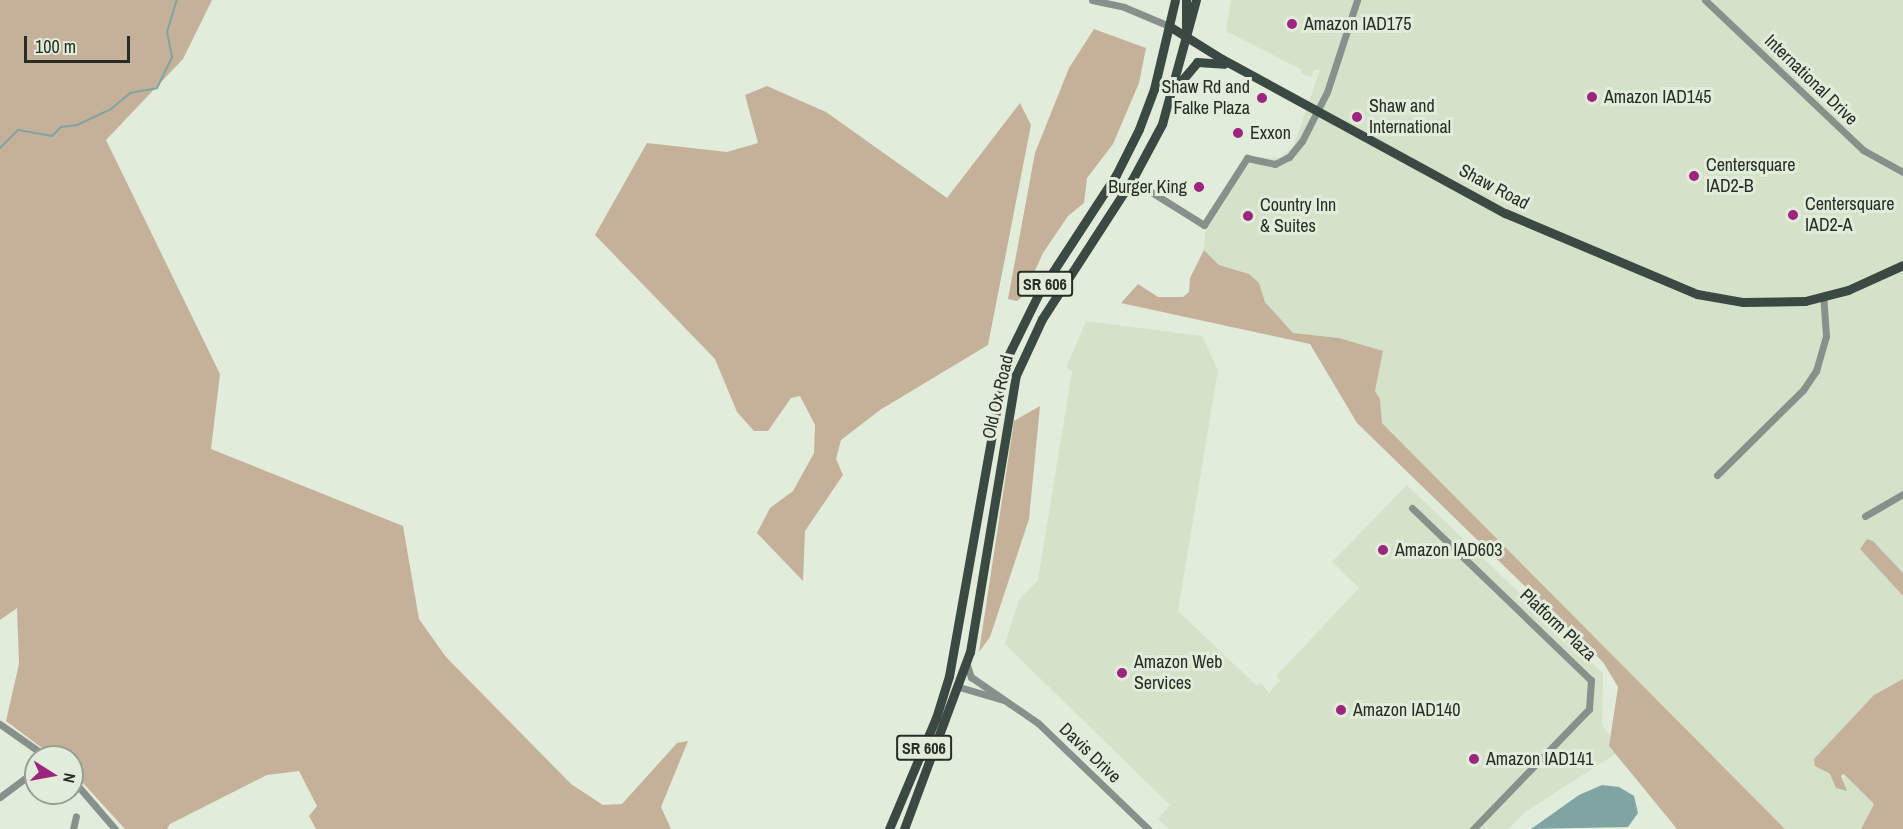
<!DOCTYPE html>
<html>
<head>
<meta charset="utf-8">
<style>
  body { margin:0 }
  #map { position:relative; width:1903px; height:829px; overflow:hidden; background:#e1ecda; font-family:"Archivo Narrow",sans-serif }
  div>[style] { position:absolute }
  .built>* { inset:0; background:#d4e2ca }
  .forest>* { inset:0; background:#c5b199 }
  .water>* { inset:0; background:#7fa4a3 }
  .stream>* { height:2px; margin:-1px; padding:0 1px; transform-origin:1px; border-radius:1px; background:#7fa4a3 }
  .minor>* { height:7px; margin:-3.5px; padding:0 3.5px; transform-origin:3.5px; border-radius:3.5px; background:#87908b }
  .major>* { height:9px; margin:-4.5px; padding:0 4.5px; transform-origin:4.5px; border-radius:4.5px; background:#3a4942 }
  .dots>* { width:16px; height:16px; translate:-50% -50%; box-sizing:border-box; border:3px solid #e1ecda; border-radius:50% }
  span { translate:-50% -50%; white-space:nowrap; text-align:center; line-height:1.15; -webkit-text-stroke:6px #e1ecda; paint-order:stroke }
  .shield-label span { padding:2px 4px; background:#e1ecda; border:2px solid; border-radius:4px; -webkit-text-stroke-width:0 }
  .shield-label { font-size:16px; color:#292d26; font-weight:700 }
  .poi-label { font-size:18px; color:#292d26 }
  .left { translate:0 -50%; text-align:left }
  .right { translate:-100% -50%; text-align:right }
  .street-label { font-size:18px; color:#292d26 }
  .north { position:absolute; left:24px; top:745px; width:60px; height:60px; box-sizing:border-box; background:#e1ecda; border:2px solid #97a092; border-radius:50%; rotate:101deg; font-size:16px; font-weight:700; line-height:24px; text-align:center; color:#292d26 }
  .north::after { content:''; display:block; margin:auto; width:21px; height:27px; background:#9e257d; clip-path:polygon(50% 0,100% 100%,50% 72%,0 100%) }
  .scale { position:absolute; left:24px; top:36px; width:106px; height:27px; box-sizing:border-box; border:3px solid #292d26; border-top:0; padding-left:8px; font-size:18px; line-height:21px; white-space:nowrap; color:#292d26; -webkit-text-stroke:4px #e1ecda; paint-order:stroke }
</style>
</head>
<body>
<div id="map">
  <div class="built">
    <div style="clip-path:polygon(1231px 0,1903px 0,1903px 573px,1873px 541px,1860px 549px,1903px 596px,1903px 679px,1816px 766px,1843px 783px,1844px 773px,1874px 804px,1861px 829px,1785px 829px,1382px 423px,1380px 399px,1375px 391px,1382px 356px,1339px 338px,1293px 333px,1265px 302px,1259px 283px,1249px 274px,1219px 265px,1204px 250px,1205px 233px,1253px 157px,1280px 158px,1294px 145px,1320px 70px,1314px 70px,1311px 77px,1301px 73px,1302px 70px,1226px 31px)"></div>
    <div style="clip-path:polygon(1086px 321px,1202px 336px,1218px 370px,1178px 611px,1257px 686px,1261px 683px,1269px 693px,1280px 680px,1276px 676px,1359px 588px,1332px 562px,1407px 485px,1603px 673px,1602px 725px,1620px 751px,1525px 812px,1509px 829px,1169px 829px,1158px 819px,1170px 805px,1005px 644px,1019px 600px,1038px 580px,1072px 372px,1066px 368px)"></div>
  </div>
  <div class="forest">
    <div style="clip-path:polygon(0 0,212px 0,183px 59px,106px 140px,220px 374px,211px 449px,403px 526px,419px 619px,446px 657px,571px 784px,603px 805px,622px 804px,677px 743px,688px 741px,661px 807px,671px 829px,316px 829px,309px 816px,317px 806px,299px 771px,267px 775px,170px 824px,167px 829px,125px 829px,72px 771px,72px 757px,54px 757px,6px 721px,19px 664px,17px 608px,0 620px)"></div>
    <div style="clip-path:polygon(1094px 29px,1146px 48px,1139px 83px,1113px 144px,1087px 178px,1084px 203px,1068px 216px,1043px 253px,1024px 295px,1017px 301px,1008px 299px,1035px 153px,1069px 68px)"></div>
    <div style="clip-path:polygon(767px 86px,826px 112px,947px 198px,1020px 103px,1031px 125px,988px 345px,880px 410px,841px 440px,836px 459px,843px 475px,805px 531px,803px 581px,757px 533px,770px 508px,793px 491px,814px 453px,815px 425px,800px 396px,791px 398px,768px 431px,754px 431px,737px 412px,715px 359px,595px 235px,647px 143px,727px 152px,758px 143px,745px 95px)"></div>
    <div style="clip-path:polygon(1204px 250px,1219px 265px,1249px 274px,1259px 283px,1265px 302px,1293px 333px,1339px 338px,1383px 351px,1375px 391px,1380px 399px,1382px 423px,1785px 829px,1677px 829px,1609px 746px,1618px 687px,1603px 662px,1357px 423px,1310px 344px,1121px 303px,1138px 284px,1158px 297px,1183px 297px,1189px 292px,1190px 278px)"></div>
    <div style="clip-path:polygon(1040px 406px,1029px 519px,990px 637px,979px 652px,1014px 421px)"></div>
    <div style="clip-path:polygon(1867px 539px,1873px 541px,1903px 573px,1903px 596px,1860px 549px)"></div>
    <div style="clip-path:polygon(1903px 679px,1903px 829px,1861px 829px,1874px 804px,1844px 774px,1841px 776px,1847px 791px,1836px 788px,1830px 774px,1815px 766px,1814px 759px,1874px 695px)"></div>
  </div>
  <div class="water">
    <div style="clip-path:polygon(1602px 785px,1619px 787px,1634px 796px,1638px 813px,1628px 827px,1531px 829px,1579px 795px)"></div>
  </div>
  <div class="stream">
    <div style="left:0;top:148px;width:25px;rotate:-45deg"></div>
    <div style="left:18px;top:130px;width:35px;rotate:10deg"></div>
    <div style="left:52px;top:136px;width:13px;rotate:-45deg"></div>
    <div style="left:61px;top:127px;width:16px;rotate:-7deg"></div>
    <div style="left:77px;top:125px;width:38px;rotate:-25deg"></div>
    <div style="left:111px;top:109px;width:25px;rotate:-40deg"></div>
    <div style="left:130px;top:93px;width:27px;rotate:-10deg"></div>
    <div style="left:157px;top:88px;width:34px;rotate:-64deg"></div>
    <div style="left:172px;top:57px;width:25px;rotate:-101deg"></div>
    <div style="left:167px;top:32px;width:34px;rotate:-73deg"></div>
  </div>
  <div class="minor">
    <div style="left:1092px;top:0;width:33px;rotate:12deg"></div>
    <div style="left:1124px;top:7px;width:49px;rotate:22.9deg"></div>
    <div style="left:1705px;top:0;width:218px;rotate:43.5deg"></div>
    <div style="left:1863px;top:150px;width:46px;rotate:28.8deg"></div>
    <div style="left:1132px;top:180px;width:85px;rotate:32deg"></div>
    <div style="left:1204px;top:225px;width:80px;rotate:-57.3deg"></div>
    <div style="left:1247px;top:158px;width:29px;rotate:12deg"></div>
    <div style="left:1275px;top:164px;width:16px;rotate:-27deg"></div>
    <div style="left:1289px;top:157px;width:21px;rotate:-51deg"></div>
    <div style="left:1302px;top:141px;width:55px;rotate:-63deg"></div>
    <div style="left:1327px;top:92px;width:97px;rotate:-71.9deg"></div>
    <div style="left:1717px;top:475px;width:121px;rotate:-44.7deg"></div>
    <div style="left:1803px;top:390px;width:23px;rotate:-56deg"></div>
    <div style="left:1816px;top:371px;width:36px;rotate:-74deg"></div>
    <div style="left:1826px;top:336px;width:39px;rotate:-94deg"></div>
    <div style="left:1412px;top:508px;width:248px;rotate:43.9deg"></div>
    <div style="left:1591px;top:680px;width:29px;rotate:94deg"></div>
    <div style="left:1589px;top:709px;width:167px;rotate:134deg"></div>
    <div style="left:1865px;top:516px;width:44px;rotate:-30.1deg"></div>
    <div style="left:967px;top:665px;width:13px;rotate:72deg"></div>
    <div style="left:971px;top:677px;width:81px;rotate:34.5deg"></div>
    <div style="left:1038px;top:723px;width:153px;rotate:43.9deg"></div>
    <div style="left:959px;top:687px;width:47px;rotate:16.1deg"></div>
    <div style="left:0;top:724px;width:57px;rotate:35.1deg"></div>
    <div style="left:72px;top:779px;width:66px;rotate:49.3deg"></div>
    <div style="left:0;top:797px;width:45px;rotate:-36.9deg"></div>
    <div style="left:73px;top:829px;width:13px;rotate:-77deg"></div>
  </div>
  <div class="major">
    <div style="left:1186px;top:0;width:36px;rotate:90deg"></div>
    <div style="left:1169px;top:26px;width:62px;rotate:31.9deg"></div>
    <div style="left:1222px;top:59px;width:322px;rotate:28.6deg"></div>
    <div style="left:1505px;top:213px;width:208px;rotate:22.9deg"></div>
    <div style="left:1697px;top:294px;width:47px;rotate:9.9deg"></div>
    <div style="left:1743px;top:302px;width:62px;rotate:-0.9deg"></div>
    <div style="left:1805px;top:301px;width:44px;rotate:-14.3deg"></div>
    <div style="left:1848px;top:290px;width:60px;rotate:-24.4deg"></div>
    <div style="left:1178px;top:85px;width:30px;rotate:-50deg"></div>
    <div style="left:1197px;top:62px;width:27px;rotate:4deg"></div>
    <div style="left:889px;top:829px;width:121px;rotate:-67.1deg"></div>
    <div style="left:936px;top:718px;width:44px;rotate:-72.8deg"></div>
    <div style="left:949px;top:676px;width:319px;rotate:-79.9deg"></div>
    <div style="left:1005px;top:362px;width:77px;rotate:-63.8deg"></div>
    <div style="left:1039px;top:293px;width:141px;rotate:-56.9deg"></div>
    <div style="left:1116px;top:175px;width:51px;rotate:-63.4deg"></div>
    <div style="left:1139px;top:129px;width:43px;rotate:-69.4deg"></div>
    <div style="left:1154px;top:89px;width:91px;rotate:-76.7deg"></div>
    <div style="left:904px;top:829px;width:189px;rotate:-69.6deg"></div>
    <div style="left:970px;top:652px;width:281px;rotate:-80.6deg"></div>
    <div style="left:1016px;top:375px;width:62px;rotate:-65.1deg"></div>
    <div style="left:1042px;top:319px;width:166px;rotate:-57.1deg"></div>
    <div style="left:1132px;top:180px;width:64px;rotate:-61.8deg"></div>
    <div style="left:1162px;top:124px;width:129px;rotate:-74.7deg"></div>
  </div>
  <div class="dots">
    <div style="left:1292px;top:24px;background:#9e257d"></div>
    <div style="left:1592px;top:97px;background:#9e257d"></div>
    <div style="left:1262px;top:98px;background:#9e257d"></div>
    <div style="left:1357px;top:117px;background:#9e257d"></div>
    <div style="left:1238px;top:133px;background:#9e257d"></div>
    <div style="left:1694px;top:176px;background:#9e257d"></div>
    <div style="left:1199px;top:187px;background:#9e257d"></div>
    <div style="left:1793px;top:215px;background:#9e257d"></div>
    <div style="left:1248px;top:216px;background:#9e257d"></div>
    <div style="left:1383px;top:550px;background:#9e257d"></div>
    <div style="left:1122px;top:673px;background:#9e257d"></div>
    <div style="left:1341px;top:710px;background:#9e257d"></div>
    <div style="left:1474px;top:759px;background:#9e257d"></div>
  </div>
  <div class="shield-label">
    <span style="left:1045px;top:284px">SR 606</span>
    <span style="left:924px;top:748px">SR 606</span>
  </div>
  <div class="poi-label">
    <span class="left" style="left:1304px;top:24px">Amazon IAD175</span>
    <span class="right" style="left:1250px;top:98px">Shaw Rd and<br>Falke Plaza</span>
    <span class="left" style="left:1604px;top:97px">Amazon IAD145</span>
    <span class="left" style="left:1369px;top:117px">Shaw and<br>International</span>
    <span class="left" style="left:1250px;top:133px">Exxon</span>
    <span class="left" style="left:1706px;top:176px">Centersquare<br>IAD2-B</span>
    <span class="right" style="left:1187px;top:187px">Burger King</span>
    <span class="left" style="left:1805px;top:215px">Centersquare<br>IAD2-A</span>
    <span class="left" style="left:1260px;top:216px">Country Inn<br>&amp; Suites</span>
    <span class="left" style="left:1395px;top:550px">Amazon IAD603</span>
    <span class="left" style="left:1134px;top:673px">Amazon Web<br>Services</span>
    <span class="left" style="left:1353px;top:710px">Amazon IAD140</span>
    <span class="left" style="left:1486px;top:759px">Amazon IAD141</span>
  </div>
  <div class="street-label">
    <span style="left:1811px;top:80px;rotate:44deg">International Drive</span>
    <span style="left:1494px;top:187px;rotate:28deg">Shaw Road</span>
    <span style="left:998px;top:397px;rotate:-77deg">Old Ox Road</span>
    <span style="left:1558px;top:625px;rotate:43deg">Platform Plaza</span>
    <span style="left:1090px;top:753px;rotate:44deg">Davis Drive</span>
  </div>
  <div class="north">N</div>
  <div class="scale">100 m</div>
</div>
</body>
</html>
